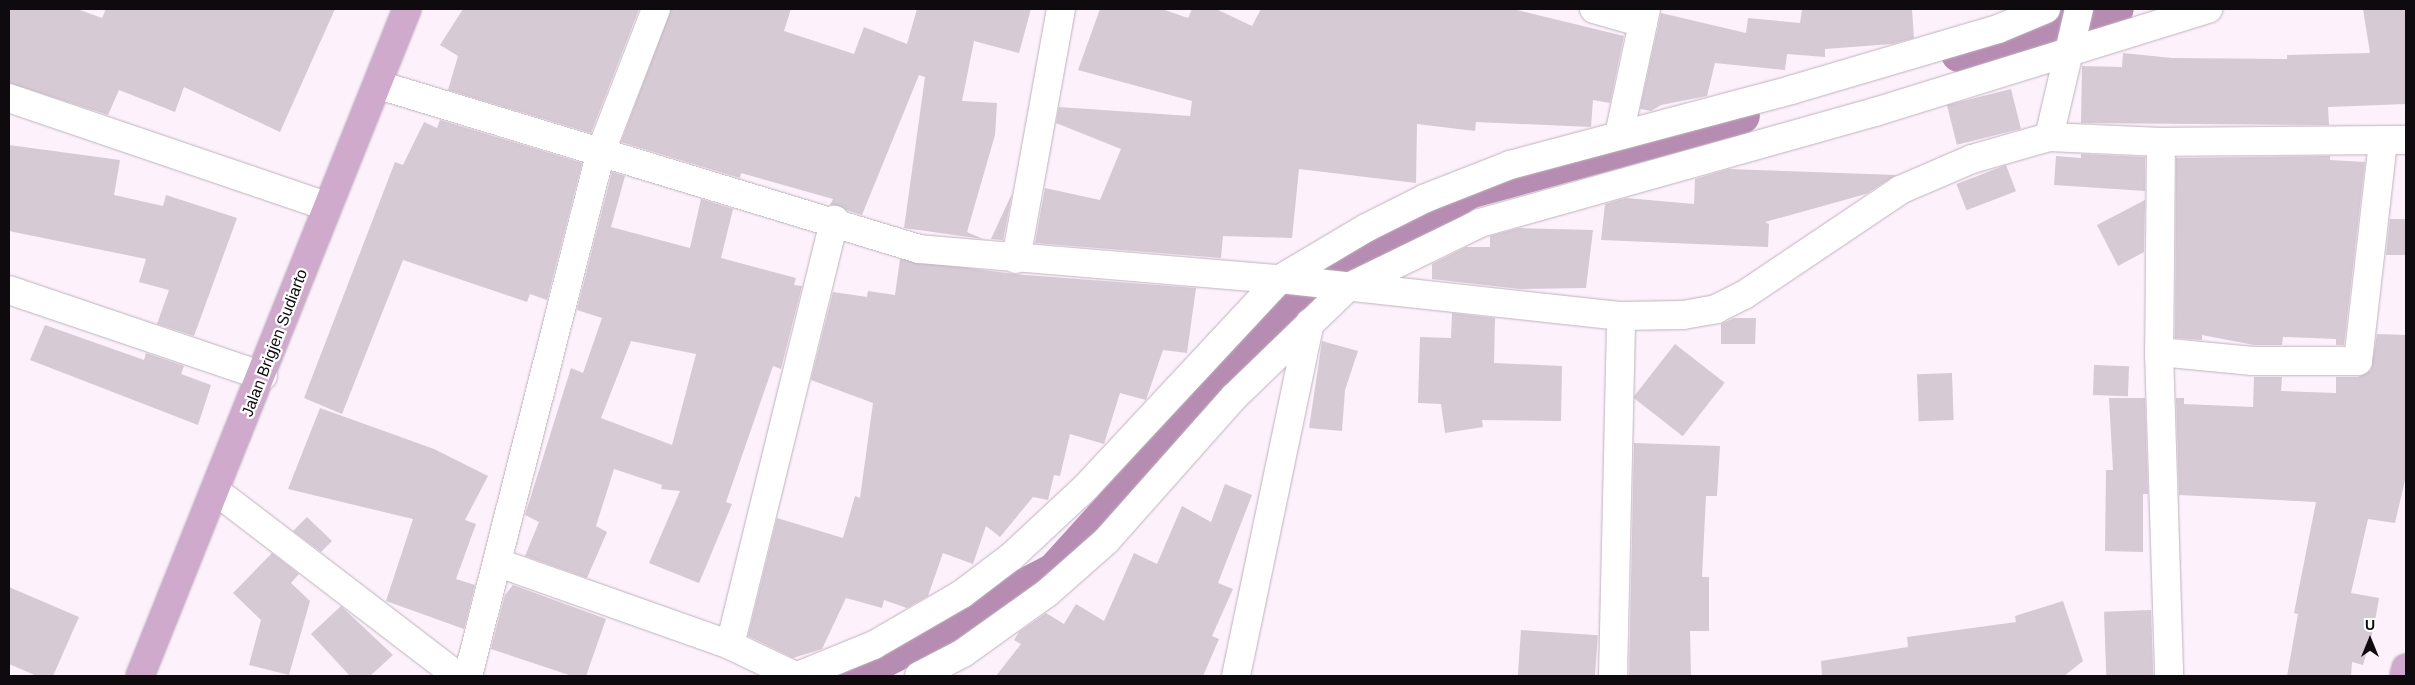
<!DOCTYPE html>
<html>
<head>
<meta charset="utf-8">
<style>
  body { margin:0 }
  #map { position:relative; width:2415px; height:685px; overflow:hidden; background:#fdf1fc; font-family:Helvetica,sans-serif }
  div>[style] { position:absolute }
  .canal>* { height:36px; margin:-18px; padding:0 18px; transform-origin:18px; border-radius:18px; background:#b78cb2 }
  .building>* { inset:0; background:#d6cad4; transform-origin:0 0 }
  .roads { filter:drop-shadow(0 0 1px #beb2bc) drop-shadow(0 0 1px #beb2bc) }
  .minor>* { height:28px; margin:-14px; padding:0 14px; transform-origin:14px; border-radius:14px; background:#fff }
  .major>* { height:28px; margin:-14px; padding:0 14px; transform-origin:14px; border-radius:14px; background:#d0aacd }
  span { translate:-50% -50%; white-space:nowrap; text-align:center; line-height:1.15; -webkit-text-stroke:4.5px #fff; paint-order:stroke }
  .street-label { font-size:16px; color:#0e0a0d }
  .frame { position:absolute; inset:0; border:10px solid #0e0a0d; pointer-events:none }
  .north { position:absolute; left:2345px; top:615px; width:50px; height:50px; -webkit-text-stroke:4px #fff; paint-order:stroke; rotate:0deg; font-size:14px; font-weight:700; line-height:20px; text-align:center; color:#0e0a0d }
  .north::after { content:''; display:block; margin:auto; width:18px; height:22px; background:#0e0a0d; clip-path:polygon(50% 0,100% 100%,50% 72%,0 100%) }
</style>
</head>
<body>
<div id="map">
  <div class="canal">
    <div style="left:1959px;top:54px;width:163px;rotate:-16deg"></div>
    <div style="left:853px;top:676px;width:227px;rotate:-27.6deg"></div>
    <div style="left:1054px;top:571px;width:391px;rotate:-47.8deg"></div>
    <div style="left:1317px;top:281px;width:177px;rotate:-30.6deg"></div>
    <div style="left:1469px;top:191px;width:283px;rotate:-15.4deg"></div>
  </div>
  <div class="building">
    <div style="clip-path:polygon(9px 9px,77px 9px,102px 18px,106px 9px,335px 9px,280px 132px,184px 87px,175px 112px,119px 90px,108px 115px,9px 83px)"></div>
    <div style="clip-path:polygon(463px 9px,639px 9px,591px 133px,448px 90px,458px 56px,440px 45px)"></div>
    <div style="clip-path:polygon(671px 9px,791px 9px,784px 31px,854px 54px,864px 27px,907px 44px,917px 9px,1031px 9px,1019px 53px,974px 41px,962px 101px,997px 103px,995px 135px,967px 232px,983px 239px,904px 228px,925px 77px,919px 75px,862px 215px,830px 205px,833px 199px,741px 173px,740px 178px,621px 142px)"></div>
    <div style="clip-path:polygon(1100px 9px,1162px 9px,1188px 18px,1192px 9px,1216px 9px,1252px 26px,1261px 9px,1513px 9px,1624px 36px,1610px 103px,1593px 100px,1591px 127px,1476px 122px,1475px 131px,1417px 124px,1416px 183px,1299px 169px,1292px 238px,1223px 236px,1221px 258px,1035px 243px,1045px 188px,1100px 200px,1121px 149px,1056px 123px,1059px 107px,1190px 116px,1192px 101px,1078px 70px)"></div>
    <div style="clip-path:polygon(1802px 9px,1912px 9px,1914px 38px,1892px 44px,1825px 49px,1825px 57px,1787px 54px,1785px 70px,1715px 63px,1707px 96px,1661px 105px,1651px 111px,1640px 109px,1661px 13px,1746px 33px,1748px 18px,1800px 23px)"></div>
    <div style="clip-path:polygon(2363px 9px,2406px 9px,2406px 104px,2328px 107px,2329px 125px,2081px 123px,2082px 66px,2122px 67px,2123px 53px,2172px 58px,2287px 59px,2287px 55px,2370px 53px)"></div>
    <div style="left:2011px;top:89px;width:41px;height:66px;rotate:76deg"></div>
    <div style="clip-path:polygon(440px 120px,582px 163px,547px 300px,530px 294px,527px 302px,403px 260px,342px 414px,304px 398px,395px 162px,403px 165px,424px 122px,437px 128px)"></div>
    <div style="clip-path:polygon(9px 145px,120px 160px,114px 195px,163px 206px,166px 195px,237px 218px,194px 336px,157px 324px,169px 290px,139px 282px,146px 259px,9px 231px)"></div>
    <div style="clip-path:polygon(2081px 154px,2145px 157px,2145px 191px,2054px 185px,2056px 156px,2081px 158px)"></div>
    <div style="clip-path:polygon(2330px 156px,2330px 160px,2365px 162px,2344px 345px,2336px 345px,2336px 339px,2283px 337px,2282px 345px,2254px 345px,2202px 335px,2202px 340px,2175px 338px,2176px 158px)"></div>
    <div style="left:2006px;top:165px;width:28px;height:53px;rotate:69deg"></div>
    <div style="clip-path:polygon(1729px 169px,1756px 170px,1896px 175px,1866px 194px,1765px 222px,1769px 224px,1768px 247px,1601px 240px,1605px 204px,1626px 198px,1694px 204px,1695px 179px)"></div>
    <div style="clip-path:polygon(evenodd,612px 172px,625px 176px,611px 227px,690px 248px,701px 199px,733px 209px,721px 258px,796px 278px,794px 285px,802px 286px,781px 369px,773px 366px,726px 502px,732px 504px,699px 583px,649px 563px,680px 491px,661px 489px,662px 485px,614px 469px,596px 526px,607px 532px,587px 578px,525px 556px,539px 522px,525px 515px,571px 368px,583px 373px,602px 318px,577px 310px,612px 172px,631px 341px,696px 354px,672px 445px,601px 418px,631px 341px)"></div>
    <div style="clip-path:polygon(1012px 194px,1003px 240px,991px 239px,1009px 200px)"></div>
    <div style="clip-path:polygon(2145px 200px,2144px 252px,2118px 266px,2097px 225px)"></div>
    <div style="clip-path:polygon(2390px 219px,2406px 219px,2406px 255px,2386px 255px)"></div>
    <div style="clip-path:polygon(1519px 228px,1593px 230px,1586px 288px,1520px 289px,1432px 279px,1432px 264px,1466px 247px,1490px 247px,1490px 236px)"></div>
    <div style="clip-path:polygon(900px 259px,1014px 274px,1196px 288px,1187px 353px,1163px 350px,1146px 400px,1120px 393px,1104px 444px,1070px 434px,1060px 476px,1054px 475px,1048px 500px,1033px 497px,1000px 537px,986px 526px,973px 564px,943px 553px,928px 596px,907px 608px,884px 600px,882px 608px,846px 598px,822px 649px,793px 658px,748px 636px,777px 518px,843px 538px,855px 496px,860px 498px,873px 403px,811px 380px,833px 292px,867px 297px,868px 291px,895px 295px)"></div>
    <div style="clip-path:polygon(1452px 313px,1495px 318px,1494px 363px,1562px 366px,1561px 421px,1482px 420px,1483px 427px,1445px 433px,1441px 404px,1418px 403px,1420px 337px,1451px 338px)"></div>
    <div style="clip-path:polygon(1734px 318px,1756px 318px,1755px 344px,1721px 344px,1721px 324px)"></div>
    <div style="clip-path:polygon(45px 325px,144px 360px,146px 353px,184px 366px,181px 374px,211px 385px,198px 425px,30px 360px)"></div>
    <div style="clip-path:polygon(2377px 334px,2406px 335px,2406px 476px,2395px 523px,2368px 519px,2351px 593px,2379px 598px,2374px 627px,2363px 665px,2352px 662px,2351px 676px,2287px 676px,2298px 614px,2294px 613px,2316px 502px,2179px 495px,2176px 398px,2184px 398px,2184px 404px,2253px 407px,2254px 377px,2282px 377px,2281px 391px,2336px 393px,2336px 377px,2358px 377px,2371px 370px)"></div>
    <div style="clip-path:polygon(1322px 341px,1358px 351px,1345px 390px,1342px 431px,1309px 428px)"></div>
    <div style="left:1675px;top:344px;width:63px;height:68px;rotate:38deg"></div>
    <div style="left:2094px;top:365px;width:35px;height:30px;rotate:2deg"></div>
    <div style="left:1952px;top:373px;width:47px;height:35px;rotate:88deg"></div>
    <div style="clip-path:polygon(2109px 398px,2145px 398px,2148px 494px,2143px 494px,2143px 552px,2105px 551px,2106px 470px,2113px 470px)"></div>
    <div style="clip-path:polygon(320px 408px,434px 449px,488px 476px,465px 520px,476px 524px,456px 579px,475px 585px,464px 629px,386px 601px,413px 519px,288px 489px)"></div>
    <div style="clip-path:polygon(1634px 443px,1720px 446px,1717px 496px,1706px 496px,1702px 577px,1709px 577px,1709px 631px,1690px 631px,1691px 676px,1629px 676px)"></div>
    <div style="clip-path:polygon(1225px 484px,1252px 495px,1218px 583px,1233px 589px,1212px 636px,1219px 639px,1203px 676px,996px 676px,1021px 644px,1014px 640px,1019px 632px,1046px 613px,1064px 624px,1076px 604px,1104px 621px,1134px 553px,1157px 564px,1182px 506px,1211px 522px)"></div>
    <div style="clip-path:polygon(307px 517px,332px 541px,321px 552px,293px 531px)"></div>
    <div style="clip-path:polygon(272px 553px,299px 574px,291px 583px,310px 601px,289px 675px,249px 665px,261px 620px,233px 593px)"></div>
    <div style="clip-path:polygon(513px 585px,606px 619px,586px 676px,572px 676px,491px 649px,505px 595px)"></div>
    <div style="clip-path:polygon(9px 587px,79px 617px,53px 676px,37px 676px,9px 664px)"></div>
    <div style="clip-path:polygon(2063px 601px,2083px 661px,2064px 676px,1822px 676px,1821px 661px,1908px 647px,1907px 637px,2016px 622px,2015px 616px)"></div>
    <div style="clip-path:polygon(341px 606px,393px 655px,370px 676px,350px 676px,311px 634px)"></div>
    <div style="left:2151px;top:610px;width:66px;height:47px;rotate:88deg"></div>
    <div style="left:1521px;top:630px;width:77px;height:46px;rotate:4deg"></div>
  </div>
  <div class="roads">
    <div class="minor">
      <div style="left:1594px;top:9px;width:51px;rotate:15.9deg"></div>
      <div style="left:379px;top:85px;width:564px;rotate:16.89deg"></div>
      <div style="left:919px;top:249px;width:362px;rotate:4.8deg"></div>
      <div style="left:1280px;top:279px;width:343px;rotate:6.2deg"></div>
      <div style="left:1621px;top:316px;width:62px;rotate:-0.9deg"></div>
      <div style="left:1683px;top:315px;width:34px;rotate:-10deg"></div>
      <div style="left:1716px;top:309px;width:31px;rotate:-27deg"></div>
      <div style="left:1744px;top:295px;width:188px;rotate:-33.9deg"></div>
      <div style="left:1900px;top:190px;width:78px;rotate:-23.3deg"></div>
      <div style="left:1972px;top:159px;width:80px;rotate:-15.9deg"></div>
      <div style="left:2049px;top:137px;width:112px;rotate:2.6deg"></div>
      <div style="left:2161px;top:142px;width:245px;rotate:-0.5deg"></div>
      <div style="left:9px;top:98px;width:335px;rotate:18.8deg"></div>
      <div style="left:1619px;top:135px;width:129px;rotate:-77.9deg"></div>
      <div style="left:2049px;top:137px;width:131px;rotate:-76.8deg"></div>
      <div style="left:2161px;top:142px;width:210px;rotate:90.5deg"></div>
      <div style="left:2159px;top:352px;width:324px;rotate:88.2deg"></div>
      <div style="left:1016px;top:259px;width:254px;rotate:-79.8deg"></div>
      <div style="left:9px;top:290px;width:268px;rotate:18.7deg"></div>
      <div style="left:2159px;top:352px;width:94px;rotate:5.5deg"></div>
      <div style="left:2253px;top:361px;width:105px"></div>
      <div style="left:2358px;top:361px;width:221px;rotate:-83.5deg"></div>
      <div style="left:217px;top:492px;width:303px;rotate:37.4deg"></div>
      <div style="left:499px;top:563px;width:245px;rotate:19.5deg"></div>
      <div style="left:730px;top:645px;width:72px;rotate:25.5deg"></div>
      <div style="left:730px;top:645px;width:438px;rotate:-76.2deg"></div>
      <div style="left:468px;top:676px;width:542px;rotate:-75.78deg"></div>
      <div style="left:601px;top:151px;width:152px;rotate:-68.8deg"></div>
      <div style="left:798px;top:676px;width:82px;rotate:-22.2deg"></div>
      <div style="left:874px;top:645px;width:102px;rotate:-30.1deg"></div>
      <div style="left:962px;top:594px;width:61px;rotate:-37.1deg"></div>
      <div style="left:1011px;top:557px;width:103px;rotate:-43deg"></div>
      <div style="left:1086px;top:487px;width:284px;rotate:-47deg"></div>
      <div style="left:1280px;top:279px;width:100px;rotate:-30.7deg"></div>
      <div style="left:1366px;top:228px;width:67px;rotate:-26.6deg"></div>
      <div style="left:1426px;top:198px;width:90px;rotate:-21.4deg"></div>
      <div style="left:1510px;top:165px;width:291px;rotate:-14.9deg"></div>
      <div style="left:1791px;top:90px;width:216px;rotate:-16.4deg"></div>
      <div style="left:1998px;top:29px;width:52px;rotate:-22.6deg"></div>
      <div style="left:919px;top:676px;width:50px;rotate:-27.6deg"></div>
      <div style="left:963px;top:653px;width:103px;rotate:-35.5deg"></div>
      <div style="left:1047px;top:593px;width:79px;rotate:-41.4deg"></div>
      <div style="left:1106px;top:541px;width:193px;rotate:-48.4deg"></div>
      <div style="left:1234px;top:397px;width:157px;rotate:-44deg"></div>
      <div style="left:1347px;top:288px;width:148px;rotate:-26deg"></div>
      <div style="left:1480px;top:223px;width:410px;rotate:-15.7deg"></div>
      <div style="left:1875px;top:112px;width:349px;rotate:-17.2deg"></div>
      <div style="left:1236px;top:676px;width:361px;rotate:-78.2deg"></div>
      <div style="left:1613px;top:676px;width:360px;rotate:-88.7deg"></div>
    </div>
    <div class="major">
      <div style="left:140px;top:676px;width:718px;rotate:-68.18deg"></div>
      <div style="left:2404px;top:676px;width:8px;rotate:-76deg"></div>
    </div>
  </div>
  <div class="street-label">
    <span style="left:275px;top:343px;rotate:-69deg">Jalan Brigjen Sudiarto</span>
  </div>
  <div class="frame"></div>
  <div class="north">U</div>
</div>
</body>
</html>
